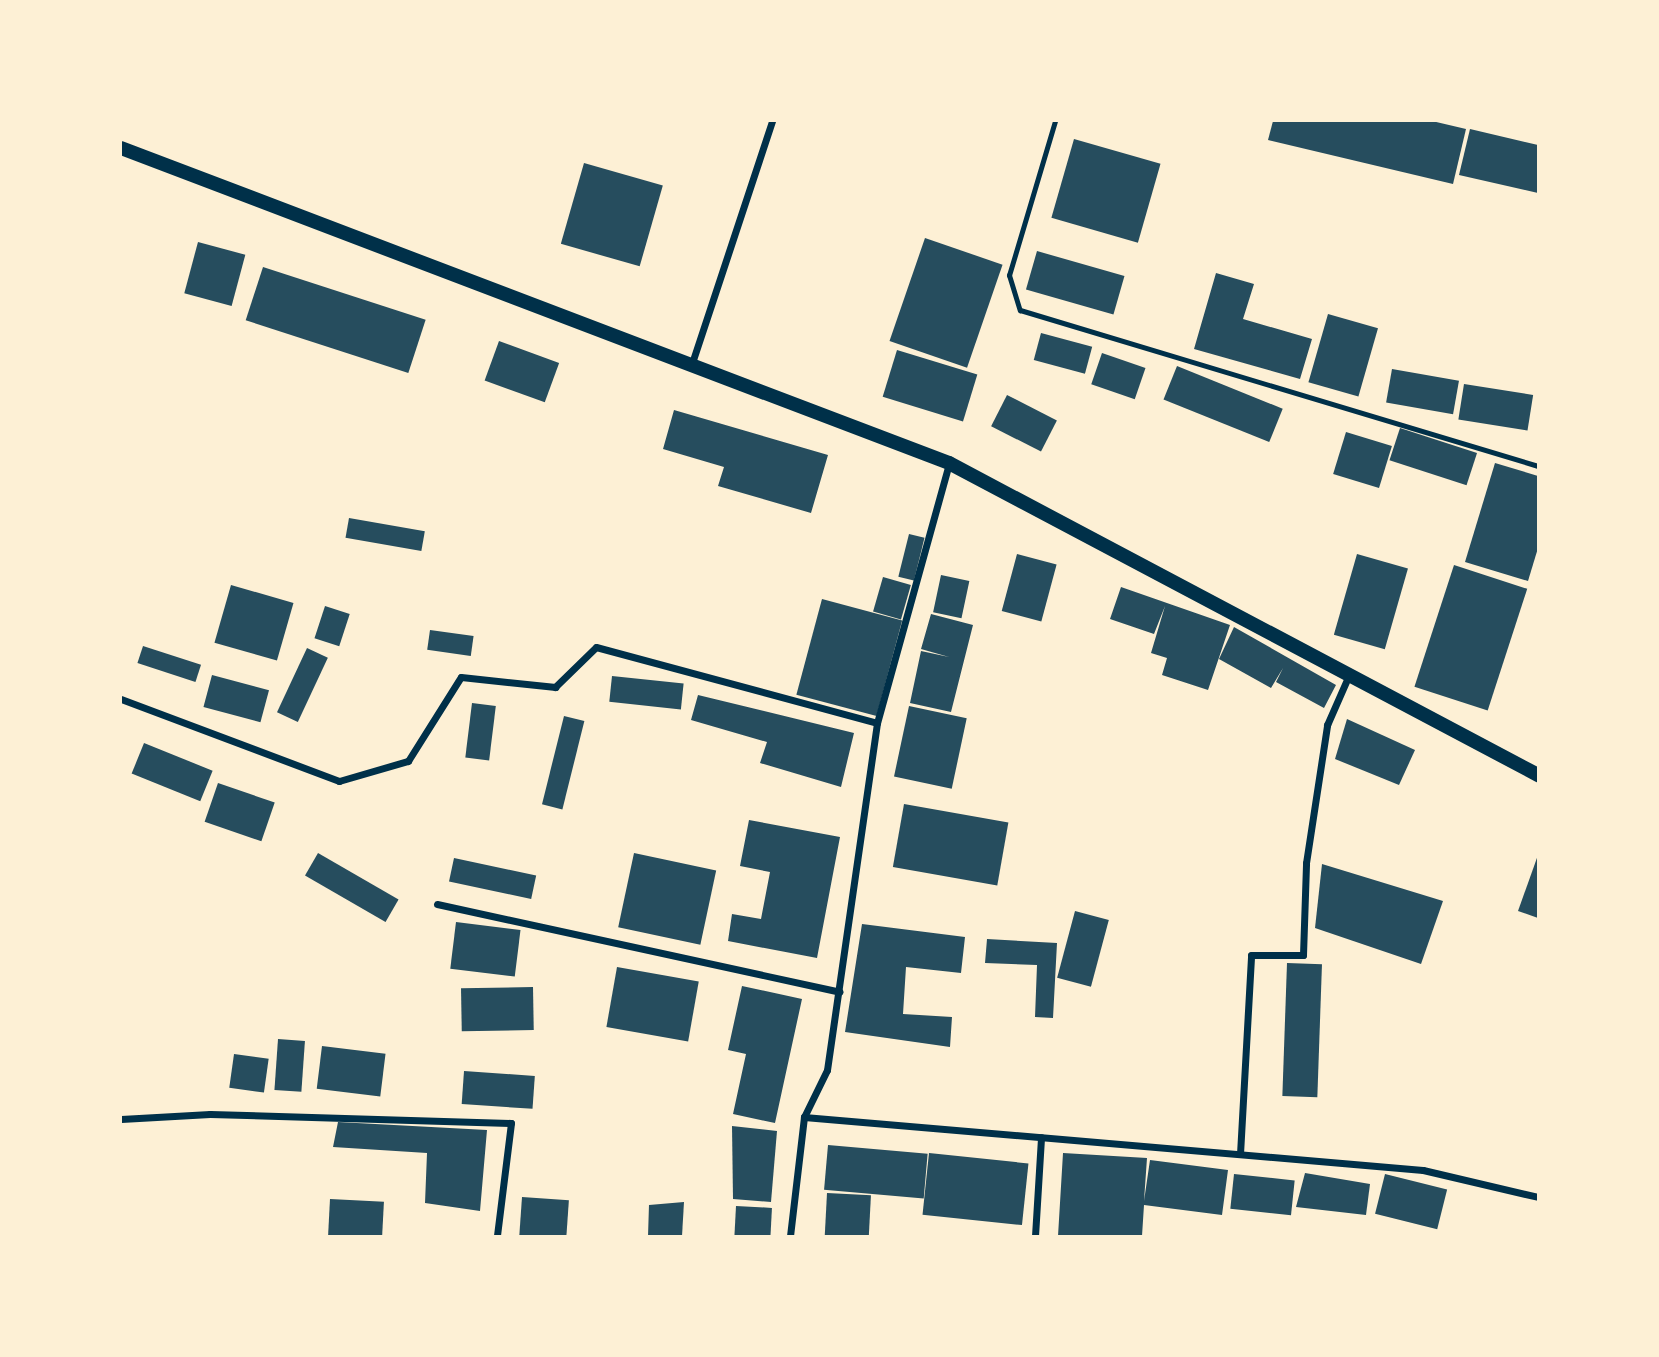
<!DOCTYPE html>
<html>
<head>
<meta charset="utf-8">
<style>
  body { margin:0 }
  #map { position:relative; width:1659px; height:1357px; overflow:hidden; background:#fdf0d5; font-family:"Golos Text",sans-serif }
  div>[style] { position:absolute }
  .building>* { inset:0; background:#264d5e; transform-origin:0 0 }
  .service>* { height:5px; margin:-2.5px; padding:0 2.5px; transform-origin:2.5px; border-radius:2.5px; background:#003049 }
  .minor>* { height:7px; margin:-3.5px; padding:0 3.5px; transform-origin:3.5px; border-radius:3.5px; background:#003049 }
  .secondary>* { height:14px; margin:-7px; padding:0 7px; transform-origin:7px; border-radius:7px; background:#003049 }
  span { translate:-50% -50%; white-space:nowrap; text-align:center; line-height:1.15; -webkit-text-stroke:5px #fdf0d5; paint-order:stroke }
  .frame { position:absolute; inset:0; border:122px solid #fdf0d5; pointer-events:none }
</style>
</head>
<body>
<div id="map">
  <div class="building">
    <div style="clip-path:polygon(1273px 121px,1432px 121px,1466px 129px,1453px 184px,1268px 140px)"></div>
    <div style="clip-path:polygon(1470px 129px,1538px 145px,1538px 193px,1459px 175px)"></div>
    <div style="left:1074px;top:139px;width:90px;height:82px;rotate:16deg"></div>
    <div style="left:584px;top:163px;width:82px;height:84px;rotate:16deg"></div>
    <div style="left:925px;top:238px;width:82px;height:109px;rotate:19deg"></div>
    <div style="left:198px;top:242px;width:49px;height:53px;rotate:15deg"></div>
    <div style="left:1037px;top:251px;width:91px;height:40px;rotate:16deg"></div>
    <div style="left:263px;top:267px;width:171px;height:56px;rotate:18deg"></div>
    <div style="clip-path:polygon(1216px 273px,1254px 284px,1243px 319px,1312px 339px,1300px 379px,1194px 349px)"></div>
    <div style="left:1328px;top:314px;width:52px;height:71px;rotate:16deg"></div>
    <div style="left:1041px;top:333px;width:53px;height:28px;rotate:15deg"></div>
    <div style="left:499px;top:341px;width:64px;height:42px;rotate:20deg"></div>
    <div style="left:897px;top:350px;width:84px;height:49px;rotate:17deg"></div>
    <div style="left:1102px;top:353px;width:46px;height:33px;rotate:19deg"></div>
    <div style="left:1177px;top:366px;width:114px;height:36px;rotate:22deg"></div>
    <div style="left:1392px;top:369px;width:68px;height:34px;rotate:10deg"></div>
    <div style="left:1464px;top:384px;width:70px;height:36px;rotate:9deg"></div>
    <div style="left:1007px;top:395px;width:56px;height:35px;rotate:27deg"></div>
    <div style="clip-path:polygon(674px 410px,828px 455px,811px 513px,718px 486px,724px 467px,663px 449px)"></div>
    <div style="left:1400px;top:428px;width:81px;height:34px;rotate:18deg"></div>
    <div style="left:1346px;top:432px;width:48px;height:44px;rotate:17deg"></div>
    <div style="clip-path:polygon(1495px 463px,1538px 476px,1538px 548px,1528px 581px,1465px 562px)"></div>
    <div style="left:349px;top:518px;width:77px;height:20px;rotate:10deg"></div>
    <div style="left:909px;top:534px;width:16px;height:44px;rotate:14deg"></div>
    <div style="left:1017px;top:554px;width:41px;height:59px;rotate:15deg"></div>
    <div style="left:1357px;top:554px;width:53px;height:84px;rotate:16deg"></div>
    <div style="left:1454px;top:565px;width:77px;height:128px;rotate:18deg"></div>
    <div style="left:941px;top:575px;width:29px;height:38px;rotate:12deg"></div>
    <div style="left:883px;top:577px;width:29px;height:36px;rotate:16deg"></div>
    <div style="left:231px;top:585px;width:65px;height:60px;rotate:16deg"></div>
    <div style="clip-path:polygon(1121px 587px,1230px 625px,1208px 690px,1162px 675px,1167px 658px,1151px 653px,1165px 606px,1154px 634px,1110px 619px)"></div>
    <div style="left:822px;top:599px;width:83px;height:99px;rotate:15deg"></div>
    <div style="left:325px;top:606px;width:26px;height:34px;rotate:18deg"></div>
    <div style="clip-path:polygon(931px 614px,973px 625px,951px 712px,910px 703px,921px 651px,949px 657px,921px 649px)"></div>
    <div style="clip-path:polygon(1234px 627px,1336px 685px,1324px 708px,1276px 682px,1283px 668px,1271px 688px,1219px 659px)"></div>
    <div style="left:430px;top:630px;width:44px;height:20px;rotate:8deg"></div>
    <div style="left:143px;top:646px;width:61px;height:18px;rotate:18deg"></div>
    <div style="left:307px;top:648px;width:23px;height:71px;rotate:25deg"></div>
    <div style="left:212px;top:675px;width:59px;height:33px;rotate:15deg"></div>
    <div style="left:612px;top:676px;width:72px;height:26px;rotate:6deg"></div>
    <div style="clip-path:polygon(698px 695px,854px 733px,841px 787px,760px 763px,767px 742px,691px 720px)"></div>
    <div style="left:472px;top:703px;width:24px;height:55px;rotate:7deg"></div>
    <div style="left:909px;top:706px;width:59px;height:72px;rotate:12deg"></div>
    <div style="left:564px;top:716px;width:21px;height:91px;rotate:14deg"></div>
    <div style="clip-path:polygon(1347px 719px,1415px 750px,1399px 785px,1335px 759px)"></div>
    <div style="left:144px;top:743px;width:74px;height:33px;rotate:22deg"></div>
    <div style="left:218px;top:783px;width:60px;height:41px;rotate:19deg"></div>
    <div style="left:904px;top:804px;width:106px;height:64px;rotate:10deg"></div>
    <div style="clip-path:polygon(749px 820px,840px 837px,817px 958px,728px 941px,732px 914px,761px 919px,770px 872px,740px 866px)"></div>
    <div style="left:318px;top:853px;width:93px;height:26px;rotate:30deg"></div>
    <div style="left:634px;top:853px;width:84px;height:76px;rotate:12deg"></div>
    <div style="clip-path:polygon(1538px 855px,1538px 918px,1518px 911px)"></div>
    <div style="left:454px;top:858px;width:84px;height:24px;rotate:12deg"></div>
    <div style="clip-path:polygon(1322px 864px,1443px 901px,1421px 964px,1315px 928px)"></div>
    <div style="left:1075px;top:911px;width:35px;height:69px;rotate:15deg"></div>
    <div style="left:456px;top:922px;width:65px;height:47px;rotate:7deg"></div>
    <div style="clip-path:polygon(862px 924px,965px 937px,961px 973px,906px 967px,903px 1014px,952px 1017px,950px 1047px,845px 1032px)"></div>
    <div style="clip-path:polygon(987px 939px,1057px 943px,1053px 1018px,1035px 1017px,1037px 965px,985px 963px)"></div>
    <div style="left:1287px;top:963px;width:35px;height:133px;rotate:2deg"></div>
    <div style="left:617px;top:967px;width:83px;height:61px;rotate:10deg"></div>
    <div style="clip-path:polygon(742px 986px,802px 999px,775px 1123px,733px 1114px,746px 1054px,728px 1050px)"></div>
    <div style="left:533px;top:987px;width:43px;height:72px;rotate:89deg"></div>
    <div style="left:278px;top:1039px;width:27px;height:51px;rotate:4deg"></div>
    <div style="left:322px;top:1046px;width:64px;height:43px;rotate:7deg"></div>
    <div style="left:234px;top:1054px;width:35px;height:34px;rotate:8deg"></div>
    <div style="left:464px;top:1071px;width:71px;height:33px;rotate:4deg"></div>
    <div style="clip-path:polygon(338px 1122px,487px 1130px,480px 1211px,425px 1203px,427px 1153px,333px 1147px)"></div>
    <div style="clip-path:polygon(732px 1126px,777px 1131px,771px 1202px,733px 1199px)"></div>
    <div style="left:828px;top:1145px;width:100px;height:45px;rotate:5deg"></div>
    <div style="left:929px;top:1153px;width:100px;height:62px;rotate:6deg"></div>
    <div style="clip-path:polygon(1063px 1153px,1147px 1158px,1144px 1201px,1150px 1160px,1228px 1170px,1222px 1215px,1144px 1205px,1142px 1236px,1058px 1236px)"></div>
    <div style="clip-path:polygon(1305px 1173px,1370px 1184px,1366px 1215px,1296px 1207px)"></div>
    <div style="left:1234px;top:1174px;width:61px;height:35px;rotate:6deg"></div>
    <div style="left:1385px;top:1174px;width:64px;height:41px;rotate:14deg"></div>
    <div style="left:827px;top:1193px;width:44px;height:43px;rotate:3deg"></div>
    <div style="left:522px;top:1197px;width:47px;height:39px;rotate:4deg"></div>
    <div style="left:330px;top:1199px;width:54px;height:37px;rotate:3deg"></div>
    <div style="clip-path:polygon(684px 1202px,682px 1236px,648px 1236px,649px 1205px)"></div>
    <div style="left:736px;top:1206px;width:36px;height:30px;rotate:3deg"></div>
  </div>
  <div class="service">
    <div style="left:1055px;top:121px;width:161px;rotate:106.6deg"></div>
    <div style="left:1009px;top:275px;width:37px;rotate:73deg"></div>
    <div style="left:1020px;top:310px;width:541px;rotate:16.76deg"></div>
  </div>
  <div class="minor">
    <div style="left:693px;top:360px;width:252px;rotate:-71.7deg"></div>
    <div style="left:121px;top:699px;width:233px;rotate:20.6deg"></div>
    <div style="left:339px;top:781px;width:72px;rotate:-16.2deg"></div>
    <div style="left:408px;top:761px;width:99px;rotate:-57.8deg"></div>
    <div style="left:461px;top:677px;width:95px;rotate:6.1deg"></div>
    <div style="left:555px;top:687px;width:57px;rotate:-44.3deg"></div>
    <div style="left:596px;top:647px;width:291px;rotate:15.1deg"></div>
    <div style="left:437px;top:904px;width:412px;rotate:12.3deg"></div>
    <div style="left:804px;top:1117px;width:621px;rotate:4.89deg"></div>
    <div style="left:1423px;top:1170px;width:118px;rotate:13.2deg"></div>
    <div style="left:121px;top:1119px;width:89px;rotate:-3.2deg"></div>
    <div style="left:210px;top:1114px;width:301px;rotate:1.7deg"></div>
    <div style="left:511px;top:1123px;width:114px;rotate:97.1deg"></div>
    <div style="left:1240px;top:1154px;width:199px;rotate:-86.8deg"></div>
    <div style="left:1251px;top:955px;width:52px"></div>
    <div style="left:1303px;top:955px;width:92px;rotate:-88.1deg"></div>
    <div style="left:1306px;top:863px;width:140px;rotate:-81.3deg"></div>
    <div style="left:1327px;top:725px;width:55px;rotate:-66.3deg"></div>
    <div style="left:790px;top:1236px;width:120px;rotate:-83.3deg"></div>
    <div style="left:804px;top:1117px;width:52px;rotate:-63.9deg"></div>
    <div style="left:827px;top:1070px;width:351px;rotate:-81.8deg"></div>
    <div style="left:877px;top:723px;width:270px;rotate:-74.5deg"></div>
    <div style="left:1035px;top:1236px;width:99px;rotate:-86.5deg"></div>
  </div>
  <div class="secondary">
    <div style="left:121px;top:148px;width:886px;rotate:20.83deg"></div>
    <div style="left:949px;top:463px;width:667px;rotate:27.91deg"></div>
  </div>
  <div class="frame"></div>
</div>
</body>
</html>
